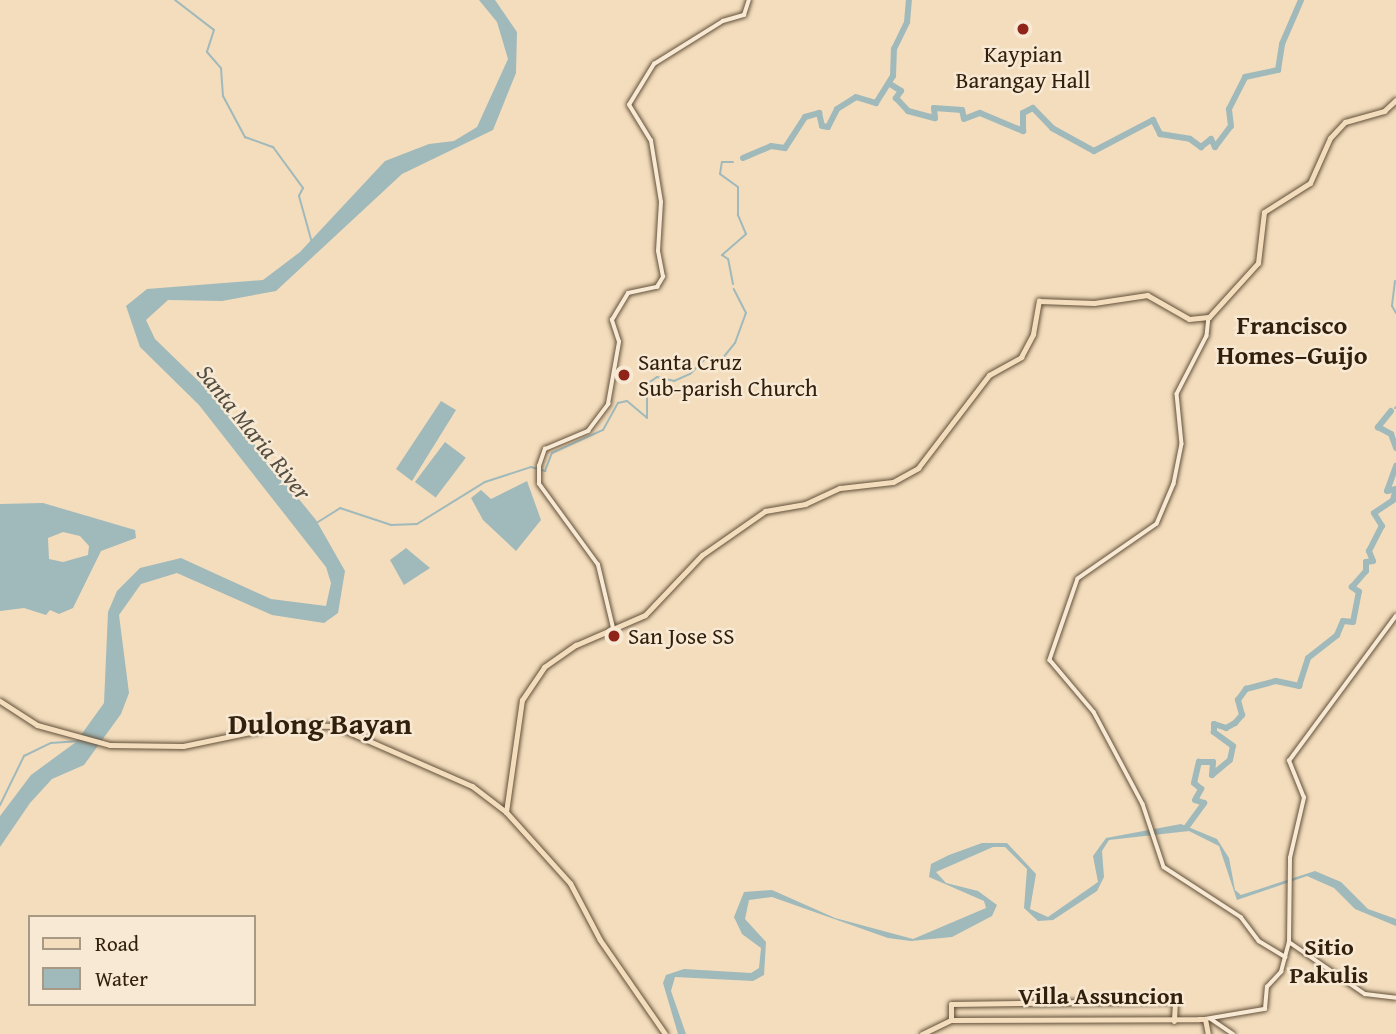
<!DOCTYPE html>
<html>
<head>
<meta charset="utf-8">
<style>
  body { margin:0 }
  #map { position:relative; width:1396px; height:1034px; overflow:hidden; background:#f3ddbd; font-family:"Gentium Book Plus",serif }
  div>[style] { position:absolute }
  .water>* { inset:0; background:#a0b9bb; transform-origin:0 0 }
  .stream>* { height:2px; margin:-1px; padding:0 1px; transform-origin:1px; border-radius:1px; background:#a0b9bb }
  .river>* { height:6px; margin:-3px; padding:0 3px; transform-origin:3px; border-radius:3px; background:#a0b9bb }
  .roads { filter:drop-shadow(0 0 2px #624f38) drop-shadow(0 0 2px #624f38) }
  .minor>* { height:3.5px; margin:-1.75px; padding:0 1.75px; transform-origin:1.75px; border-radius:1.75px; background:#f7e9d4 }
  .major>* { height:5px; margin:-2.5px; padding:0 2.5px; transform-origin:2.5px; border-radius:2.5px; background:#f3ddbd }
  .dots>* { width:19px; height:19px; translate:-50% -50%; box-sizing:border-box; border:4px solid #f7e9d4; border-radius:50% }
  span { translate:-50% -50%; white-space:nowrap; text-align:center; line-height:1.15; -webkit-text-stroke:5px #f7e9d4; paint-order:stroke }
  .poi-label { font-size:23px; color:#32200c }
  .left { translate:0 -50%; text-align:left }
  .water-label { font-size:24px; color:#534e41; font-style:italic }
  .neighbourhood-label { font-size:24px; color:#32200c; font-weight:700 }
  .quarter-label { font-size:26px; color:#32200c; font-weight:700 }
  .district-label { font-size:30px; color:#32200c; font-weight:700 }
  .legend { position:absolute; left:28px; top:915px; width:228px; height:91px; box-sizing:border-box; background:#f7e9d4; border:2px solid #a89984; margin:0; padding:9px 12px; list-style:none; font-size:21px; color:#32200c }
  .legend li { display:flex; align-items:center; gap:14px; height:35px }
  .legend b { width:35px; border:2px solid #a89984 }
</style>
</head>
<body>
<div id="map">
  <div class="water">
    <div style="clip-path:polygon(479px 0,495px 0,517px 32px,516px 73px,493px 130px,402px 174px,276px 291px,222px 301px,168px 300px,146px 320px,155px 339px,218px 400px,316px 520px,345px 571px,338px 613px,324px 623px,272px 615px,177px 573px,141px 584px,119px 615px,129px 693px,121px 714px,84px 765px,52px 779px,30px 803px,0 847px,0 816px,31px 775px,76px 742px,104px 703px,108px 612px,117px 591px,140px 568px,181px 558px,271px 599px,326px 606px,331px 583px,326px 567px,199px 405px,140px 347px,126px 306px,147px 289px,263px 280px,300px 252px,385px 161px,429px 144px,454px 141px,477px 127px,508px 59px,497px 22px)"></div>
    <div style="clip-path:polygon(441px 401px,456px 410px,412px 481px,396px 469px)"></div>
    <div style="left:445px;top:442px;width:26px;height:50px;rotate:37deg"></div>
    <div style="clip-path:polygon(527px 481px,541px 520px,516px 551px,483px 520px,471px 498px,481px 490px,491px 499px)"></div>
    <div style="clip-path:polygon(evenodd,43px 503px,135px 530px,136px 538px,101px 551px,73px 608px,59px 614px,50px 610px,46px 615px,24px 608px,0 611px,0 504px,43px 503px,63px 532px,80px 536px,89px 546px,88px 555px,63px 562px,49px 559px,48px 538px,63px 532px)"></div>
    <div style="clip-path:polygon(406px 548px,430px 568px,404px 585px,390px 560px)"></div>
    <div style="clip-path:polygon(1181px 824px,1217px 839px,1229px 858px,1235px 890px,1241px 895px,1315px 871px,1341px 882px,1368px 909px,1396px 919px,1396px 926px,1355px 909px,1334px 888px,1307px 876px,1237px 900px,1219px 846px,1189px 831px,1109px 840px,1102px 851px,1104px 877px,1097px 891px,1053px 920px,1038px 921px,1024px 908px,1027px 869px,1005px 847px,993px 847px,936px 872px,946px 883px,978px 891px,997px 905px,992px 916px,952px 937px,911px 941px,888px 938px,772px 897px,749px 900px,745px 919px,766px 942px,764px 975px,753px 981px,675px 977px,671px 991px,686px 1034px,678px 1034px,663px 983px,666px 975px,684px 969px,751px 973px,759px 968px,761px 948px,742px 934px,734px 917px,744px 892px,772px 890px,835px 918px,913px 939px,986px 908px,984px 901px,929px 877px,931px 864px,949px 855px,982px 843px,1007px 843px,1036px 874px,1030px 909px,1048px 917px,1098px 882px,1093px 856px,1106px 838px)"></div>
  </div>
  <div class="stream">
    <div style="left:175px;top:0;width:49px;rotate:37.6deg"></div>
    <div style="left:214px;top:30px;width:23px;rotate:108deg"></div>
    <div style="left:207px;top:52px;width:21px;rotate:49deg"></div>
    <div style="left:221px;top:68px;width:28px;rotate:86deg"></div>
    <div style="left:223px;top:96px;width:47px;rotate:61.8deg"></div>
    <div style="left:245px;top:137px;width:30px;rotate:20deg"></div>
    <div style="left:273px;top:147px;width:51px;rotate:53.8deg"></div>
    <div style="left:303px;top:188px;width:9px;rotate:117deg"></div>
    <div style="left:299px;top:196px;width:49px;rotate:74.5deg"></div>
    <div style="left:1395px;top:281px;width:25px;rotate:97deg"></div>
    <div style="left:1392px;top:306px;width:8px;rotate:60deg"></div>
    <div style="left:733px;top:284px;width:25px;rotate:-101deg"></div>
    <div style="left:728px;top:259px;width:7px;rotate:-146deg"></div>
    <div style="left:722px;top:255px;width:32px;rotate:-41deg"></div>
    <div style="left:746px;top:234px;width:21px;rotate:-113deg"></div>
    <div style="left:738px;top:215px;width:28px;rotate:-90deg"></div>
    <div style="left:738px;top:187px;width:22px;rotate:-144deg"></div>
    <div style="left:720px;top:174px;width:12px;rotate:-81deg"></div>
    <div style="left:722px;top:162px;width:11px"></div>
    <div style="left:1395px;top:408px;width:1px;rotate:-45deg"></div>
    <div style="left:318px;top:522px;width:26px;rotate:-32deg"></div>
    <div style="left:340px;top:508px;width:54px;rotate:18.4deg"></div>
    <div style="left:391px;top:525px;width:26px;rotate:-2deg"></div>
    <div style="left:417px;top:524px;width:80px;rotate:-31.7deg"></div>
    <div style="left:485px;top:482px;width:48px;rotate:-18.1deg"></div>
    <div style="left:531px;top:467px;width:15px;rotate:16deg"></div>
    <div style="left:545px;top:471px;width:19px;rotate:-69deg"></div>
    <div style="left:552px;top:453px;width:56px;rotate:-24.3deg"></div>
    <div style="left:603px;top:430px;width:31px;rotate:-61deg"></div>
    <div style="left:618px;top:403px;width:9px;rotate:-13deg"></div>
    <div style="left:627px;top:401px;width:26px;rotate:40deg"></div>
    <div style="left:647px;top:418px;width:34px;rotate:-90deg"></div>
    <div style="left:647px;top:384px;width:12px;rotate:-35deg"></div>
    <div style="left:657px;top:377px;width:17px;rotate:13deg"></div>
    <div style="left:674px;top:381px;width:17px;rotate:-24deg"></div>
    <div style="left:690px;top:374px;width:24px;rotate:-45deg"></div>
    <div style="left:707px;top:357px;width:15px;rotate:8deg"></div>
    <div style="left:722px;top:359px;width:21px;rotate:-51deg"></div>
    <div style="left:735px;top:343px;width:32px;rotate:-70deg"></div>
    <div style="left:746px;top:313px;width:27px;rotate:-117deg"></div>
    <div style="left:0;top:805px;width:55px;rotate:-63.9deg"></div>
    <div style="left:24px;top:756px;width:30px;rotate:-26deg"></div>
    <div style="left:51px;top:743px;width:29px;rotate:-4deg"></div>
  </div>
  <div class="river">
    <div style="left:890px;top:84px;width:13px;rotate:32deg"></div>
    <div style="left:901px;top:91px;width:9px;rotate:126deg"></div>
    <div style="left:896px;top:98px;width:18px;rotate:47deg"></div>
    <div style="left:908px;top:111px;width:28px;rotate:15deg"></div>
    <div style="left:935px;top:118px;width:10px;rotate:-96deg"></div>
    <div style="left:934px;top:108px;width:28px;rotate:4deg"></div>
    <div style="left:962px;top:110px;width:9px;rotate:77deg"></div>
    <div style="left:964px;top:119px;width:17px;rotate:-21deg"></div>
    <div style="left:980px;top:113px;width:47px;rotate:22.7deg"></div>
    <div style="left:1023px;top:131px;width:18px;rotate:-90deg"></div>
    <div style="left:1023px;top:113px;width:11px;rotate:-27deg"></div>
    <div style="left:1033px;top:108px;width:28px;rotate:46deg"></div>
    <div style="left:1052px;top:128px;width:48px;rotate:28.7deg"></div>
    <div style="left:1094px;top:151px;width:67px;rotate:-27.7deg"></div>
    <div style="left:1153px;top:120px;width:16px;rotate:63deg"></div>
    <div style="left:1160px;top:134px;width:30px;rotate:9deg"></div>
    <div style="left:1190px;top:139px;width:14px;rotate:36deg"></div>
    <div style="left:1201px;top:147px;width:13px;rotate:-39deg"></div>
    <div style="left:1211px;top:139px;width:9px;rotate:63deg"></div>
    <div style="left:1215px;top:147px;width:26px;rotate:-53deg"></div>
    <div style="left:1231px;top:126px;width:17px;rotate:-97deg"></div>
    <div style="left:1229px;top:109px;width:36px;rotate:-63deg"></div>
    <div style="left:1245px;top:77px;width:34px;rotate:-12deg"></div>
    <div style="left:1278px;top:70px;width:26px;rotate:-81deg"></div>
    <div style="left:1282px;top:44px;width:48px;rotate:-66.6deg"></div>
    <div style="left:743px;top:158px;width:30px;rotate:-23deg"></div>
    <div style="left:771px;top:146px;width:14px;rotate:8deg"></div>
    <div style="left:785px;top:148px;width:37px;rotate:-57deg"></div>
    <div style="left:805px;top:117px;width:15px;rotate:-16deg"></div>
    <div style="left:819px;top:113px;width:13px;rotate:77deg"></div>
    <div style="left:822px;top:126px;width:6px;rotate:9deg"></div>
    <div style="left:828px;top:127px;width:20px;rotate:-63deg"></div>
    <div style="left:837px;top:109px;width:22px;rotate:-32deg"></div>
    <div style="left:856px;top:97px;width:21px;rotate:17deg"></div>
    <div style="left:876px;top:103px;width:32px;rotate:-58deg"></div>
    <div style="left:893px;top:76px;width:27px;rotate:-88deg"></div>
    <div style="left:894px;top:49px;width:30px;rotate:-64deg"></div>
    <div style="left:907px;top:22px;width:22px;rotate:-85deg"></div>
    <div style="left:1391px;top:411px;width:21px;rotate:129deg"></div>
    <div style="left:1378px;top:427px;width:15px;rotate:28deg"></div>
    <div style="left:1391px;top:434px;width:15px;rotate:70deg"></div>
    <div style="left:1186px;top:828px;width:31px;rotate:-54deg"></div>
    <div style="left:1204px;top:803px;width:9px;rotate:-162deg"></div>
    <div style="left:1195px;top:800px;width:13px;rotate:-61deg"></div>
    <div style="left:1201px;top:789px;width:9px;rotate:-139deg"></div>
    <div style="left:1194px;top:783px;width:22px;rotate:-77deg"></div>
    <div style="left:1199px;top:762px;width:14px"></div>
    <div style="left:1213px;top:762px;width:13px;rotate:94deg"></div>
    <div style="left:1212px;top:775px;width:23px;rotate:-40deg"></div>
    <div style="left:1230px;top:760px;width:14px;rotate:-78deg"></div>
    <div style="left:1233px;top:746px;width:24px;rotate:-144deg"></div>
    <div style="left:1214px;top:732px;width:8px;rotate:-90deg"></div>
    <div style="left:1214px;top:724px;width:13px;rotate:18deg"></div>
    <div style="left:1226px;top:728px;width:10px;rotate:-29deg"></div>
    <div style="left:1235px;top:723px;width:11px;rotate:-49deg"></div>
    <div style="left:1242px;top:715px;width:16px;rotate:-105deg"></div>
    <div style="left:1238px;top:700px;width:14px;rotate:-54deg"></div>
    <div style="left:1246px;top:689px;width:31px;rotate:-15deg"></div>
    <div style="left:1276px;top:681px;width:24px;rotate:12deg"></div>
    <div style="left:1299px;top:686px;width:29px;rotate:-72deg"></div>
    <div style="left:1308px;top:658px;width:37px;rotate:-38deg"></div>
    <div style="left:1337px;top:635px;width:15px;rotate:-67deg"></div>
    <div style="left:1343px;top:621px;width:10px;rotate:6deg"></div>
    <div style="left:1353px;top:622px;width:31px;rotate:-79deg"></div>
    <div style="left:1359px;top:592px;width:9px;rotate:-144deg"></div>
    <div style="left:1352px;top:587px;width:21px;rotate:-49deg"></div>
    <div style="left:1366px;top:571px;width:9px;rotate:-90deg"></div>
    <div style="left:1366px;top:562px;width:7px;rotate:-8deg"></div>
    <div style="left:1373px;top:561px;width:11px;rotate:-112deg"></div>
    <div style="left:1369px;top:551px;width:28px;rotate:-63deg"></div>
    <div style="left:1382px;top:526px;width:15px;rotate:-122deg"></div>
    <div style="left:1374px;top:513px;width:23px;rotate:-34deg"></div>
    <div style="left:1393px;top:500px;width:11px;rotate:-75deg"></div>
    <div style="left:1396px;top:489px;width:9px;rotate:167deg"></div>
    <div style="left:1387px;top:491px;width:27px;rotate:-70deg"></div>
  </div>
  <div class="roads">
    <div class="minor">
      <div style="left:1209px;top:317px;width:19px;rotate:96deg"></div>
      <div style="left:1207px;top:336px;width:65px;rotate:117.3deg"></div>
      <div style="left:1177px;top:394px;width:50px;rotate:84.3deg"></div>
      <div style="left:1182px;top:444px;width:41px;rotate:101.3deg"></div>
      <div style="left:1174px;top:484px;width:43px;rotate:113deg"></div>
      <div style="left:1157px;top:524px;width:96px;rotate:145.2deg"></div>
      <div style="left:1078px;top:579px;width:86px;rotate:109.1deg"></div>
      <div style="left:1050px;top:660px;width:68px;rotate:49.8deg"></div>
      <div style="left:1094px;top:712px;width:104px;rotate:62deg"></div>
      <div style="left:1143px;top:804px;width:66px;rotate:71.6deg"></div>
      <div style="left:1164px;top:867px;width:92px;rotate:33deg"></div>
      <div style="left:1241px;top:917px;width:30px;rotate:53deg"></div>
      <div style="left:1259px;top:941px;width:31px;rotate:31deg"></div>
      <div style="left:613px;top:628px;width:65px;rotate:-103.4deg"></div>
      <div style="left:598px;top:565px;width:100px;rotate:-126.1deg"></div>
      <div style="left:539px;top:484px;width:18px;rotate:-90deg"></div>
      <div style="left:539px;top:466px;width:18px;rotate:-71deg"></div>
      <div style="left:545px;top:449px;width:47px;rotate:-22.7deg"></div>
      <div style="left:588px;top:431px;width:34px;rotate:-53deg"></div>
      <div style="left:608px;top:404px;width:63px;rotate:-79.9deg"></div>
      <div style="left:619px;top:342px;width:23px;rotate:-108deg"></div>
      <div style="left:612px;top:320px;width:31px;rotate:-59deg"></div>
      <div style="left:628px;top:293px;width:30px;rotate:-12deg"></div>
      <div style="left:657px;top:287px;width:12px;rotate:-59deg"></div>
      <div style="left:663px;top:277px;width:26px;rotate:-101deg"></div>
      <div style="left:658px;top:251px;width:49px;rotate:-86.5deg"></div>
      <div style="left:661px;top:202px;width:62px;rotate:-99.3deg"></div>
      <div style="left:651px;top:141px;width:42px;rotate:-121.4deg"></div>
      <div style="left:629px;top:105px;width:48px;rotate:-58.6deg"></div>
      <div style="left:654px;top:64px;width:81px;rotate:-31.9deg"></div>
      <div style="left:723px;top:21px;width:22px;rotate:-16deg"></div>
      <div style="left:744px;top:15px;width:16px;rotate:-72deg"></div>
      <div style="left:1289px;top:942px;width:92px;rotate:34.4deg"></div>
      <div style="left:1365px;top:994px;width:31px;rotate:7deg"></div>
      <div style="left:1205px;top:1019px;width:61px;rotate:-9.5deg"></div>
      <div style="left:1265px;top:1009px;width:22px;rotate:-85deg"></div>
      <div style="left:1267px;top:987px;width:21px;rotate:-47deg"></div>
      <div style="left:1281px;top:972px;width:31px;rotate:-75deg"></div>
      <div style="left:1289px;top:942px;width:84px;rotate:-89.3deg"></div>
      <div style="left:1290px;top:858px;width:62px;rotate:-76.9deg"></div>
      <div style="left:1304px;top:798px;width:40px;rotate:-112deg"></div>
      <div style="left:1289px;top:761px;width:180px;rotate:-53.6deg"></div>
      <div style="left:1211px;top:1019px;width:27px;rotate:34deg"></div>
    </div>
    <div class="major">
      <div style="left:0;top:701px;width:44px;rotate:33deg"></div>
      <div style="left:37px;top:725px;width:76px;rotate:15.3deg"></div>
      <div style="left:110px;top:745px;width:73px;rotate:0.8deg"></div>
      <div style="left:183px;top:746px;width:103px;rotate:-11.7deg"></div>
      <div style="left:284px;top:725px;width:51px;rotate:1.1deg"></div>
      <div style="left:335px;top:726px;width:150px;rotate:23.7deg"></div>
      <div style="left:472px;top:786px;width:43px;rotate:37.4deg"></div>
      <div style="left:506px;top:812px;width:96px;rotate:48deg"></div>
      <div style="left:570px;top:883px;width:64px;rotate:62.2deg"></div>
      <div style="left:600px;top:940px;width:114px;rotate:55.3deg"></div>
      <div style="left:506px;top:812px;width:113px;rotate:-81.9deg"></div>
      <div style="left:522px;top:700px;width:40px;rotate:-56deg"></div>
      <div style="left:544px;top:667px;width:39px;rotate:-35deg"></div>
      <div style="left:576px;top:645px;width:75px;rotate:-23.5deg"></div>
      <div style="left:645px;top:615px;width:83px;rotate:-46.5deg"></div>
      <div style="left:702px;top:555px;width:77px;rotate:-34.9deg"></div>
      <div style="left:765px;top:511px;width:41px;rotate:-9.9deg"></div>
      <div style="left:805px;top:504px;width:38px;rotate:-25deg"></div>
      <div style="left:840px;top:488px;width:53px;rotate:-6.5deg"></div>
      <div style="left:893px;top:482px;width:29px;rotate:-29deg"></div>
      <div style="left:918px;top:468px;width:117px;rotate:-52.6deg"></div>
      <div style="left:989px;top:375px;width:37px;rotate:-29deg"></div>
      <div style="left:1021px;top:357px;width:26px;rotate:-62deg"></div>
      <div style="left:1033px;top:334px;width:34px;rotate:-80deg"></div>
      <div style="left:1039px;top:301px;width:55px;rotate:2.1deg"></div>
      <div style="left:1094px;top:303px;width:54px;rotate:-8.6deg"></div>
      <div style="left:1147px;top:295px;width:48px;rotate:29.7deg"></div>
      <div style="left:1189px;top:319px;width:20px;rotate:-6deg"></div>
      <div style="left:1209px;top:317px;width:73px;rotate:-47.8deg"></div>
      <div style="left:1258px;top:263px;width:51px;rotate:-83.3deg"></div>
      <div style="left:1264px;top:212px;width:54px;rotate:-32.2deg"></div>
      <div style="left:1310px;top:183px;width:49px;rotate:-66deg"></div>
      <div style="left:1330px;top:138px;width:22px;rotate:-47deg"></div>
      <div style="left:1345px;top:122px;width:41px;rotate:-15.8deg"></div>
      <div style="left:1384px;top:111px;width:16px;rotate:-43deg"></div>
      <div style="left:951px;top:1020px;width:16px;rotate:-90deg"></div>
      <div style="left:951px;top:1004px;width:224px;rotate:-0.8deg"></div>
      <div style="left:1175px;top:1001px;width:20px;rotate:93deg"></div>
      <div style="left:922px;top:1034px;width:32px;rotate:-26deg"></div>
      <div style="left:951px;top:1020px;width:248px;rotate:-0.2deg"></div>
      <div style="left:1199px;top:1019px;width:6px"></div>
      <div style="left:1205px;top:1019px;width:15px;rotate:79deg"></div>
    </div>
  </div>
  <div class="dots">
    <div style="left:1023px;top:29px;background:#8f2418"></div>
    <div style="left:624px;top:375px;background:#8f2418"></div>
    <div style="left:614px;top:636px;background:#8f2418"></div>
  </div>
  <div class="poi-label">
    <span style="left:1023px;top:67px">Kaypian<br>Barangay Hall</span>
    <span class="left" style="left:638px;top:375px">Santa Cruz<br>Sub-parish Church</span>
    <span class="left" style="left:628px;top:636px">San Jose SS</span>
  </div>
  <div class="water-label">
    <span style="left:254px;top:432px;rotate:51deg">Santa Maria River</span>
  </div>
  <div class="neighbourhood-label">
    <span style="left:1329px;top:961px">Sitio<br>Pakulis</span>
    <span style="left:1101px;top:996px">Villa Assuncion</span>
  </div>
  <div class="quarter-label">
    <span style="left:1292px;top:340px">Francisco<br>Homes–Guijo</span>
  </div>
  <div class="district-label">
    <span style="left:320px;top:723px">Dulong Bayan</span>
  </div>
  <ul class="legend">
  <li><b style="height:9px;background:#f3ddbd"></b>Road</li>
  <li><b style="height:19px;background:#a0b9bb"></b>Water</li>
  </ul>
</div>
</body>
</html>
